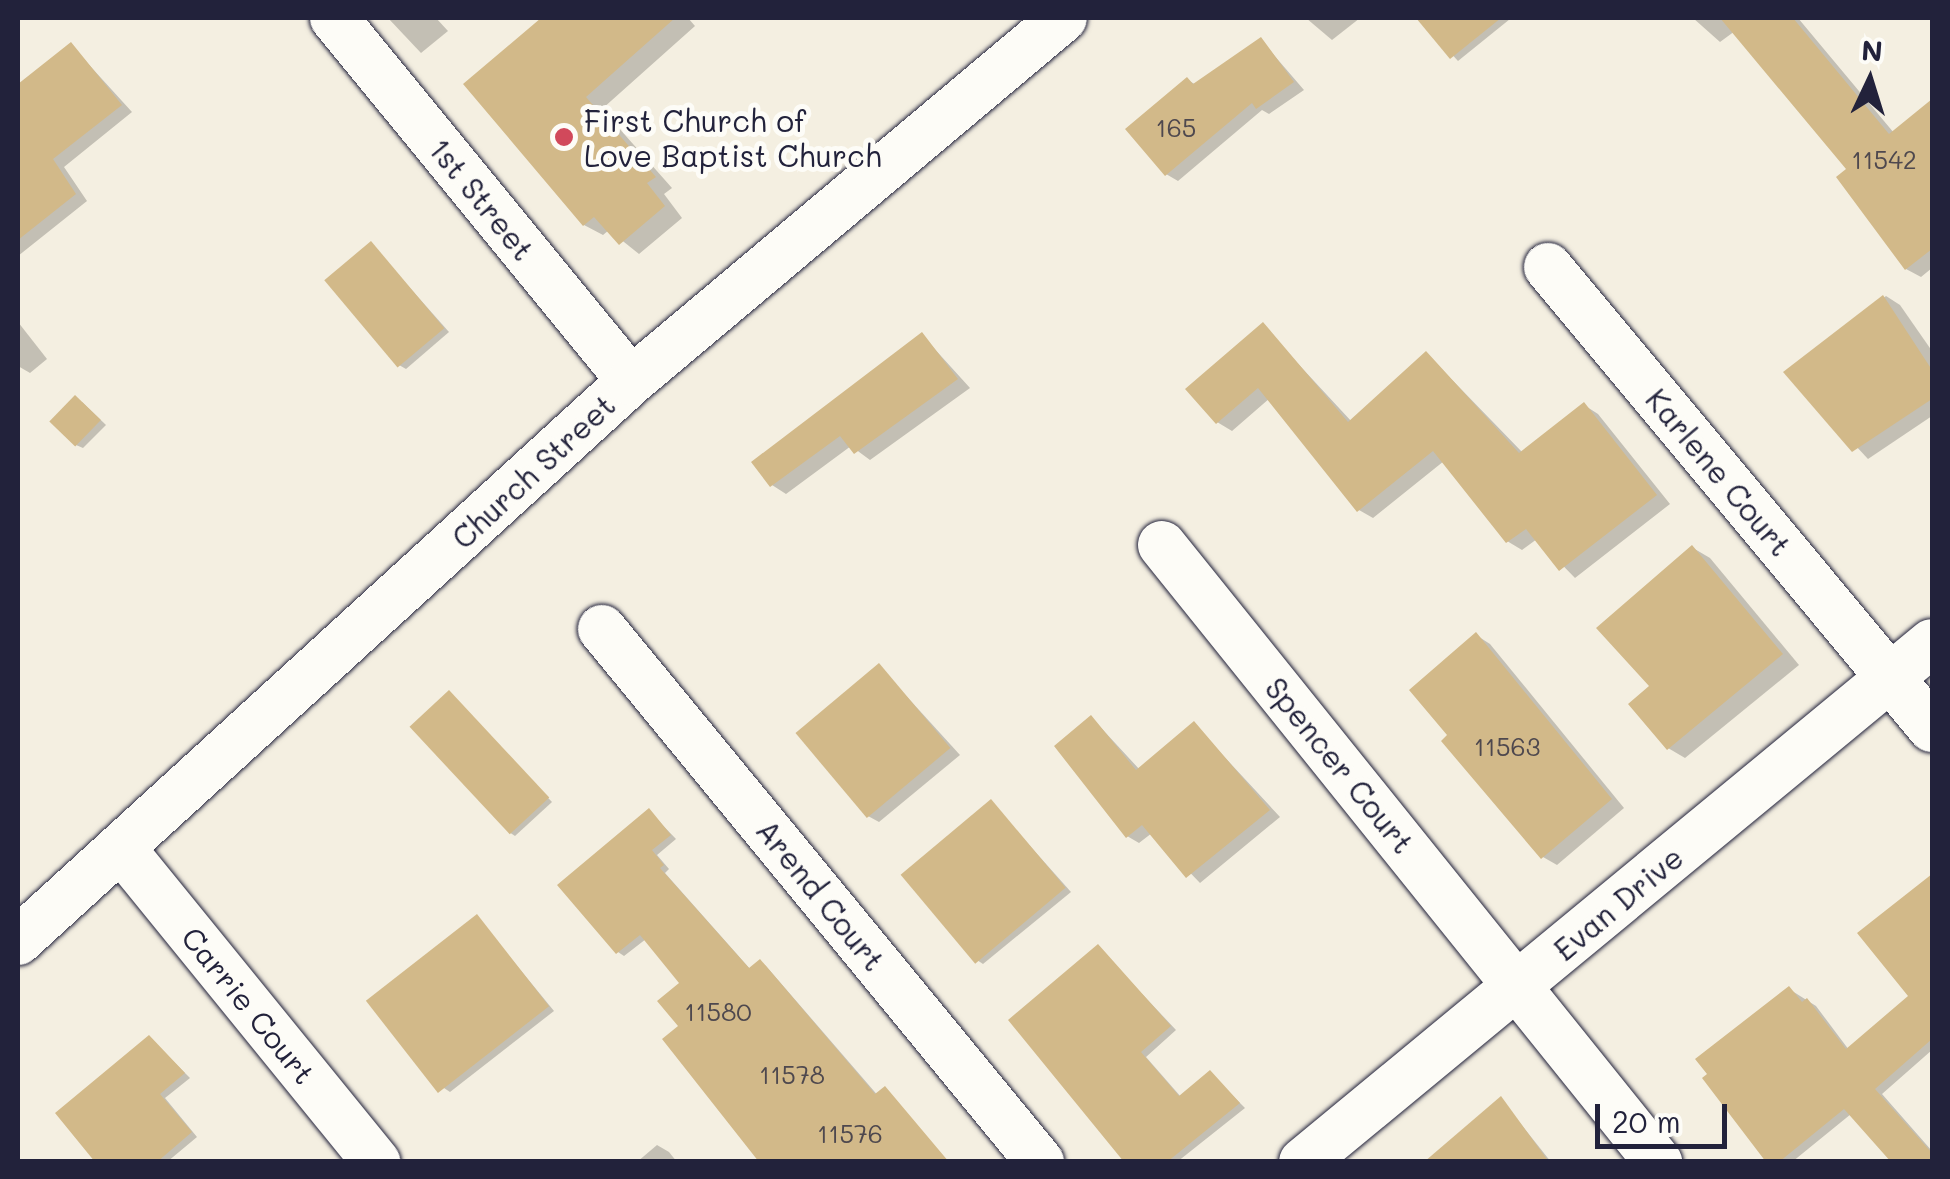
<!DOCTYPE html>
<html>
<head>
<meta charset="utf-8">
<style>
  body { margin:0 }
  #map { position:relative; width:1950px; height:1179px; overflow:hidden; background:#f4efe1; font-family:Mali,sans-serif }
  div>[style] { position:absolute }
  .shadow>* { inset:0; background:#0003 }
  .building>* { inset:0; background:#d2b989; transform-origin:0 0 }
  .roads { filter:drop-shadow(0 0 2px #22223b) drop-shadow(0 0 2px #22223b) }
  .minor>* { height:48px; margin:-24px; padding:0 24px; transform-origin:24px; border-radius:24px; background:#fdfcf7 }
  .dots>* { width:28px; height:28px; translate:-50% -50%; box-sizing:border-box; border:5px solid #fdfcf7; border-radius:50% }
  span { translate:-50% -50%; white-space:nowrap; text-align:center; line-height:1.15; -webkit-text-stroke:10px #fdfcf7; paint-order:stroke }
  .number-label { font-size:25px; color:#4e484e }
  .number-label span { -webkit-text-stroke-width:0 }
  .poi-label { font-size:30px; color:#22223b }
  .left { translate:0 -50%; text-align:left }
  .street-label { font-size:30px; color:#22223b }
  .frame { position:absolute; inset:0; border:20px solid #22223b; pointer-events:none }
  .north { position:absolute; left:1820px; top:30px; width:100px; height:100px; -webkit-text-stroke:8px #fdfcf7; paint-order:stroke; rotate:4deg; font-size:28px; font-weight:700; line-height:40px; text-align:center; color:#22223b }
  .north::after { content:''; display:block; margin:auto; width:35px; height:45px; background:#22223b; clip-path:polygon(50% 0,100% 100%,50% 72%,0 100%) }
  .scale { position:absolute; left:1595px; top:1104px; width:132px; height:45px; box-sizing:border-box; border:5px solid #22223b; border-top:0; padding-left:12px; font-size:30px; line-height:35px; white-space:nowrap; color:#22223b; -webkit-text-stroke:8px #fdfcf7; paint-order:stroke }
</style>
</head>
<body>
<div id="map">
  <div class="shadow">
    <div style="clip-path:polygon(388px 18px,436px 18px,448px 31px,421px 53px)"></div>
    <div style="clip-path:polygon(545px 18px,688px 18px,695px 26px,602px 109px,672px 188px,664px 194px,682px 218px,639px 254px,609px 230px,603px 235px,584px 225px,467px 84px)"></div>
    <div style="clip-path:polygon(1306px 18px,1360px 18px,1332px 40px)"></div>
    <div style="clip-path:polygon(1419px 18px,1509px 18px,1510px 19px,1458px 61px)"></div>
    <div style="clip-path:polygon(1693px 18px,1798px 18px,1894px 133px,1932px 102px,1932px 268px,1921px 277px,1906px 269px,1850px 169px,1735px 31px,1720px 42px)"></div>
    <div style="clip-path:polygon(1261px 40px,1304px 90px,1269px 114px,1262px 110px,1178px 181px,1166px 174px,1188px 80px,1196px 85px)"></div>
    <div style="clip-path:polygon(71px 45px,132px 112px,64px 167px,87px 201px,18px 256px,18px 87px)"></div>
    <div style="clip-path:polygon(371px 244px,449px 332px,406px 369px,399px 365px)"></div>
    <div style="clip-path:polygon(1886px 296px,1900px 305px,1932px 351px,1932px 416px,1868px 459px,1787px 372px)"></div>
    <div style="clip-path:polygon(18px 322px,47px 359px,30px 373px,18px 366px)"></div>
    <div style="clip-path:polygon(1263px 326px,1352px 422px,1427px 354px,1523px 453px,1584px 405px,1598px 414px,1670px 504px,1575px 578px,1537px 539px,1522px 550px,1507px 541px,1444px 461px,1373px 518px,1359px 510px,1270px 398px,1232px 431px,1217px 422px)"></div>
    <div style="clip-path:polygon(922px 335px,970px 388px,870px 460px,851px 446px,786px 494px,772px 485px)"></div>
    <div style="clip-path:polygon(82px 402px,106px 425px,83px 448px,76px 445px)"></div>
    <div style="clip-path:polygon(1693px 548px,1710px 558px,1799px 665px,1685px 758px,1668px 748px,1652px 687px)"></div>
    <div style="clip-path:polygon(1476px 635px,1490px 644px,1624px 808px,1557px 865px,1543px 857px,1451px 735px)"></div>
    <div style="clip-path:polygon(879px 666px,960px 755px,879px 822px,868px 816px)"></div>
    <div style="clip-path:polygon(449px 693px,552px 802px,515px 836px,509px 832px)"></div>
    <div style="clip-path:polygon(1092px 718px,1140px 770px,1194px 724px,1280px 817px,1200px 883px,1152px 833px,1139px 843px,1127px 836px)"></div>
    <div style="clip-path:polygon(991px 802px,1071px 892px,983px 964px,977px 960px)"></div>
    <div style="clip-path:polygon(649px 811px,676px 839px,657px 855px,669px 869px,665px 873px,751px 970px,760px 962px,766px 966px,899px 1120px,682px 1026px,682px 984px,646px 939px,624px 956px,618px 952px)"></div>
    <div style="clip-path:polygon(1929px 891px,1932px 1050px,1882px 1094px,1932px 1151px,1932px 1162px,1894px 1162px,1851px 1114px,1792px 1162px,1769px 1162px,1789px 989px,1816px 1006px,1849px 1050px,1911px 996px)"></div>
    <div style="clip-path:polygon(477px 917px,554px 1011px,450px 1092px,444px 1088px)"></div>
    <div style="clip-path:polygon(1098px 947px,1176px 1030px,1146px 1057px,1181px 1097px,1210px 1073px,1245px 1108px,1177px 1162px,1127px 1162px)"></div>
    <div style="clip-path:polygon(150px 1038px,190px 1078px,165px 1098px,197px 1137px,167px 1162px,98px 1162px)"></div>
    <div style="clip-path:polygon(1501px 1099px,1551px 1162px,1427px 1162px)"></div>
    <div style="clip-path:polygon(657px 1145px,669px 1152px,677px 1162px,637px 1162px)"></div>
  </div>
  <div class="building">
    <div style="clip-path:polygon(541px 18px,675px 18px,586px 97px,656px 177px,647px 183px,665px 206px,619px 245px,594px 217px,583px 226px,463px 84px)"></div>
    <div style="clip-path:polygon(1416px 18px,1501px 18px,1450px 59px)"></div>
    <div style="clip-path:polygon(1720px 18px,1793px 18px,1889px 134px,1932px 99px,1932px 249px,1905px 270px,1836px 177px,1846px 169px)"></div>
    <div style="clip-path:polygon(1261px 37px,1294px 82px,1256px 109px,1252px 103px,1165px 176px,1125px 129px,1187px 77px,1193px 84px)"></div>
    <div style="clip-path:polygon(71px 42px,122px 105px,53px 159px,76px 194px,18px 240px,18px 84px)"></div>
    <div style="left:371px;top:241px;width:114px;height:61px;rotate:50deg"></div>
    <div style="clip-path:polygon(1883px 295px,1932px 370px,1932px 399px,1852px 452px,1783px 372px)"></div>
    <div style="clip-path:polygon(1263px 322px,1348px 422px,1426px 351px,1519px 453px,1584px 402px,1657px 495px,1559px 571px,1526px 529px,1506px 543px,1433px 451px,1357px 512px,1258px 388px,1216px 424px,1185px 389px)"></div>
    <div style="clip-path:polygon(922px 332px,958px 379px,854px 454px,840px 436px,770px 487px,751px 462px)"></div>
    <div style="left:75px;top:395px;width:36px;height:37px;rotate:44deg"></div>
    <div style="clip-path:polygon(1692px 545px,1783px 654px,1667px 750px,1628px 704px,1649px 686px,1596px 628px)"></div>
    <div style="clip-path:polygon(1476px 632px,1612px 799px,1541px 859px,1441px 741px,1447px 735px,1409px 690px)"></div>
    <div style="left:879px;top:663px;width:111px;height:109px;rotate:50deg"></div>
    <div style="left:449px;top:690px;width:147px;height:54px;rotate:47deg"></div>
    <div style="clip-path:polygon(1091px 715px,1136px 770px,1194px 721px,1270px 810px,1186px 878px,1142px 825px,1126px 838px,1054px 746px)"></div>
    <div style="left:991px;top:799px;width:116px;height:118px;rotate:50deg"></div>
    <div style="clip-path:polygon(649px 808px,671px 835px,652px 850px,664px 865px,660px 868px,749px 968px,760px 959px,875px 1094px,885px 1086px,949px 1162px,759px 1162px,662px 1039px,678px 1026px,657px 1001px,679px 983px,640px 935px,616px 954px,557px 885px)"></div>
    <div style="clip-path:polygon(1932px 874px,1932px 1039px,1875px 1089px,1932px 1153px,1932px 1162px,1891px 1162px,1844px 1109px,1779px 1162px,1766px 1162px,1702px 1078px,1707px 1074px,1695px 1059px,1789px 986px,1802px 1002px,1807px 998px,1846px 1049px,1908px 996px,1857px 933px)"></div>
    <div style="left:477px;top:914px;width:117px;height:141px;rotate:52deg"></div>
    <div style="clip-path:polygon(1098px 944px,1171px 1026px,1141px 1052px,1179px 1096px,1210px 1070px,1240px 1103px,1167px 1162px,1124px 1162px,1008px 1020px)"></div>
    <div style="clip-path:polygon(149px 1035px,185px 1073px,160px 1094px,192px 1132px,157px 1162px,95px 1162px,55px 1113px)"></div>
    <div style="clip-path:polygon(1501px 1096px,1549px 1162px,1424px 1162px)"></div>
  </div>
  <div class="roads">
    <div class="minor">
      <div style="left:334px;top:18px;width:469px;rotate:50.7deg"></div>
      <div style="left:1548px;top:267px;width:600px;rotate:50.21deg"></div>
      <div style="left:1162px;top:545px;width:792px;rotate:51.2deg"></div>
      <div style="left:602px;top:629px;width:690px;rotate:50.59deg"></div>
      <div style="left:121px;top:848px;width:405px;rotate:50.9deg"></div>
      <div style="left:18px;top:941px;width:830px;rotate:-42.41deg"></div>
      <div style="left:631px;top:381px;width:564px;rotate:-40.04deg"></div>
      <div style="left:1303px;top:1162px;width:815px;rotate:-39.53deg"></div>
    </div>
  </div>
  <div class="dots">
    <div style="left:564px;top:137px;background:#d1495b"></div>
  </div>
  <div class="number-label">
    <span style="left:1176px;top:127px">165</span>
    <span style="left:1884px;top:159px">11542</span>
    <span style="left:1507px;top:746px">11563</span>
    <span style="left:718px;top:1011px">11580</span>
    <span style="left:792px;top:1074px">11578</span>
    <span style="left:850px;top:1133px">11576</span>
  </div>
  <div class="poi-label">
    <span class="left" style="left:584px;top:137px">First Church of<br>Love Baptist Church</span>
  </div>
  <div class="street-label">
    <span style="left:482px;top:199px;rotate:51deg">1st Street</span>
    <span style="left:533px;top:471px;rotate:-43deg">Church Street</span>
    <span style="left:1719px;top:472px;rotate:50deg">Karlene Court</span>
    <span style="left:1340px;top:765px;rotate:51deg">Spencer Court</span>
    <span style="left:821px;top:895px;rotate:51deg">Arend Court</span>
    <span style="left:1618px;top:903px;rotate:-40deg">Evan Drive</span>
    <span style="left:249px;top:1005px;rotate:51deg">Carrie Court</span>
  </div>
  <div class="frame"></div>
  <div class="north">N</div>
  <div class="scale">20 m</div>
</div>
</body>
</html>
